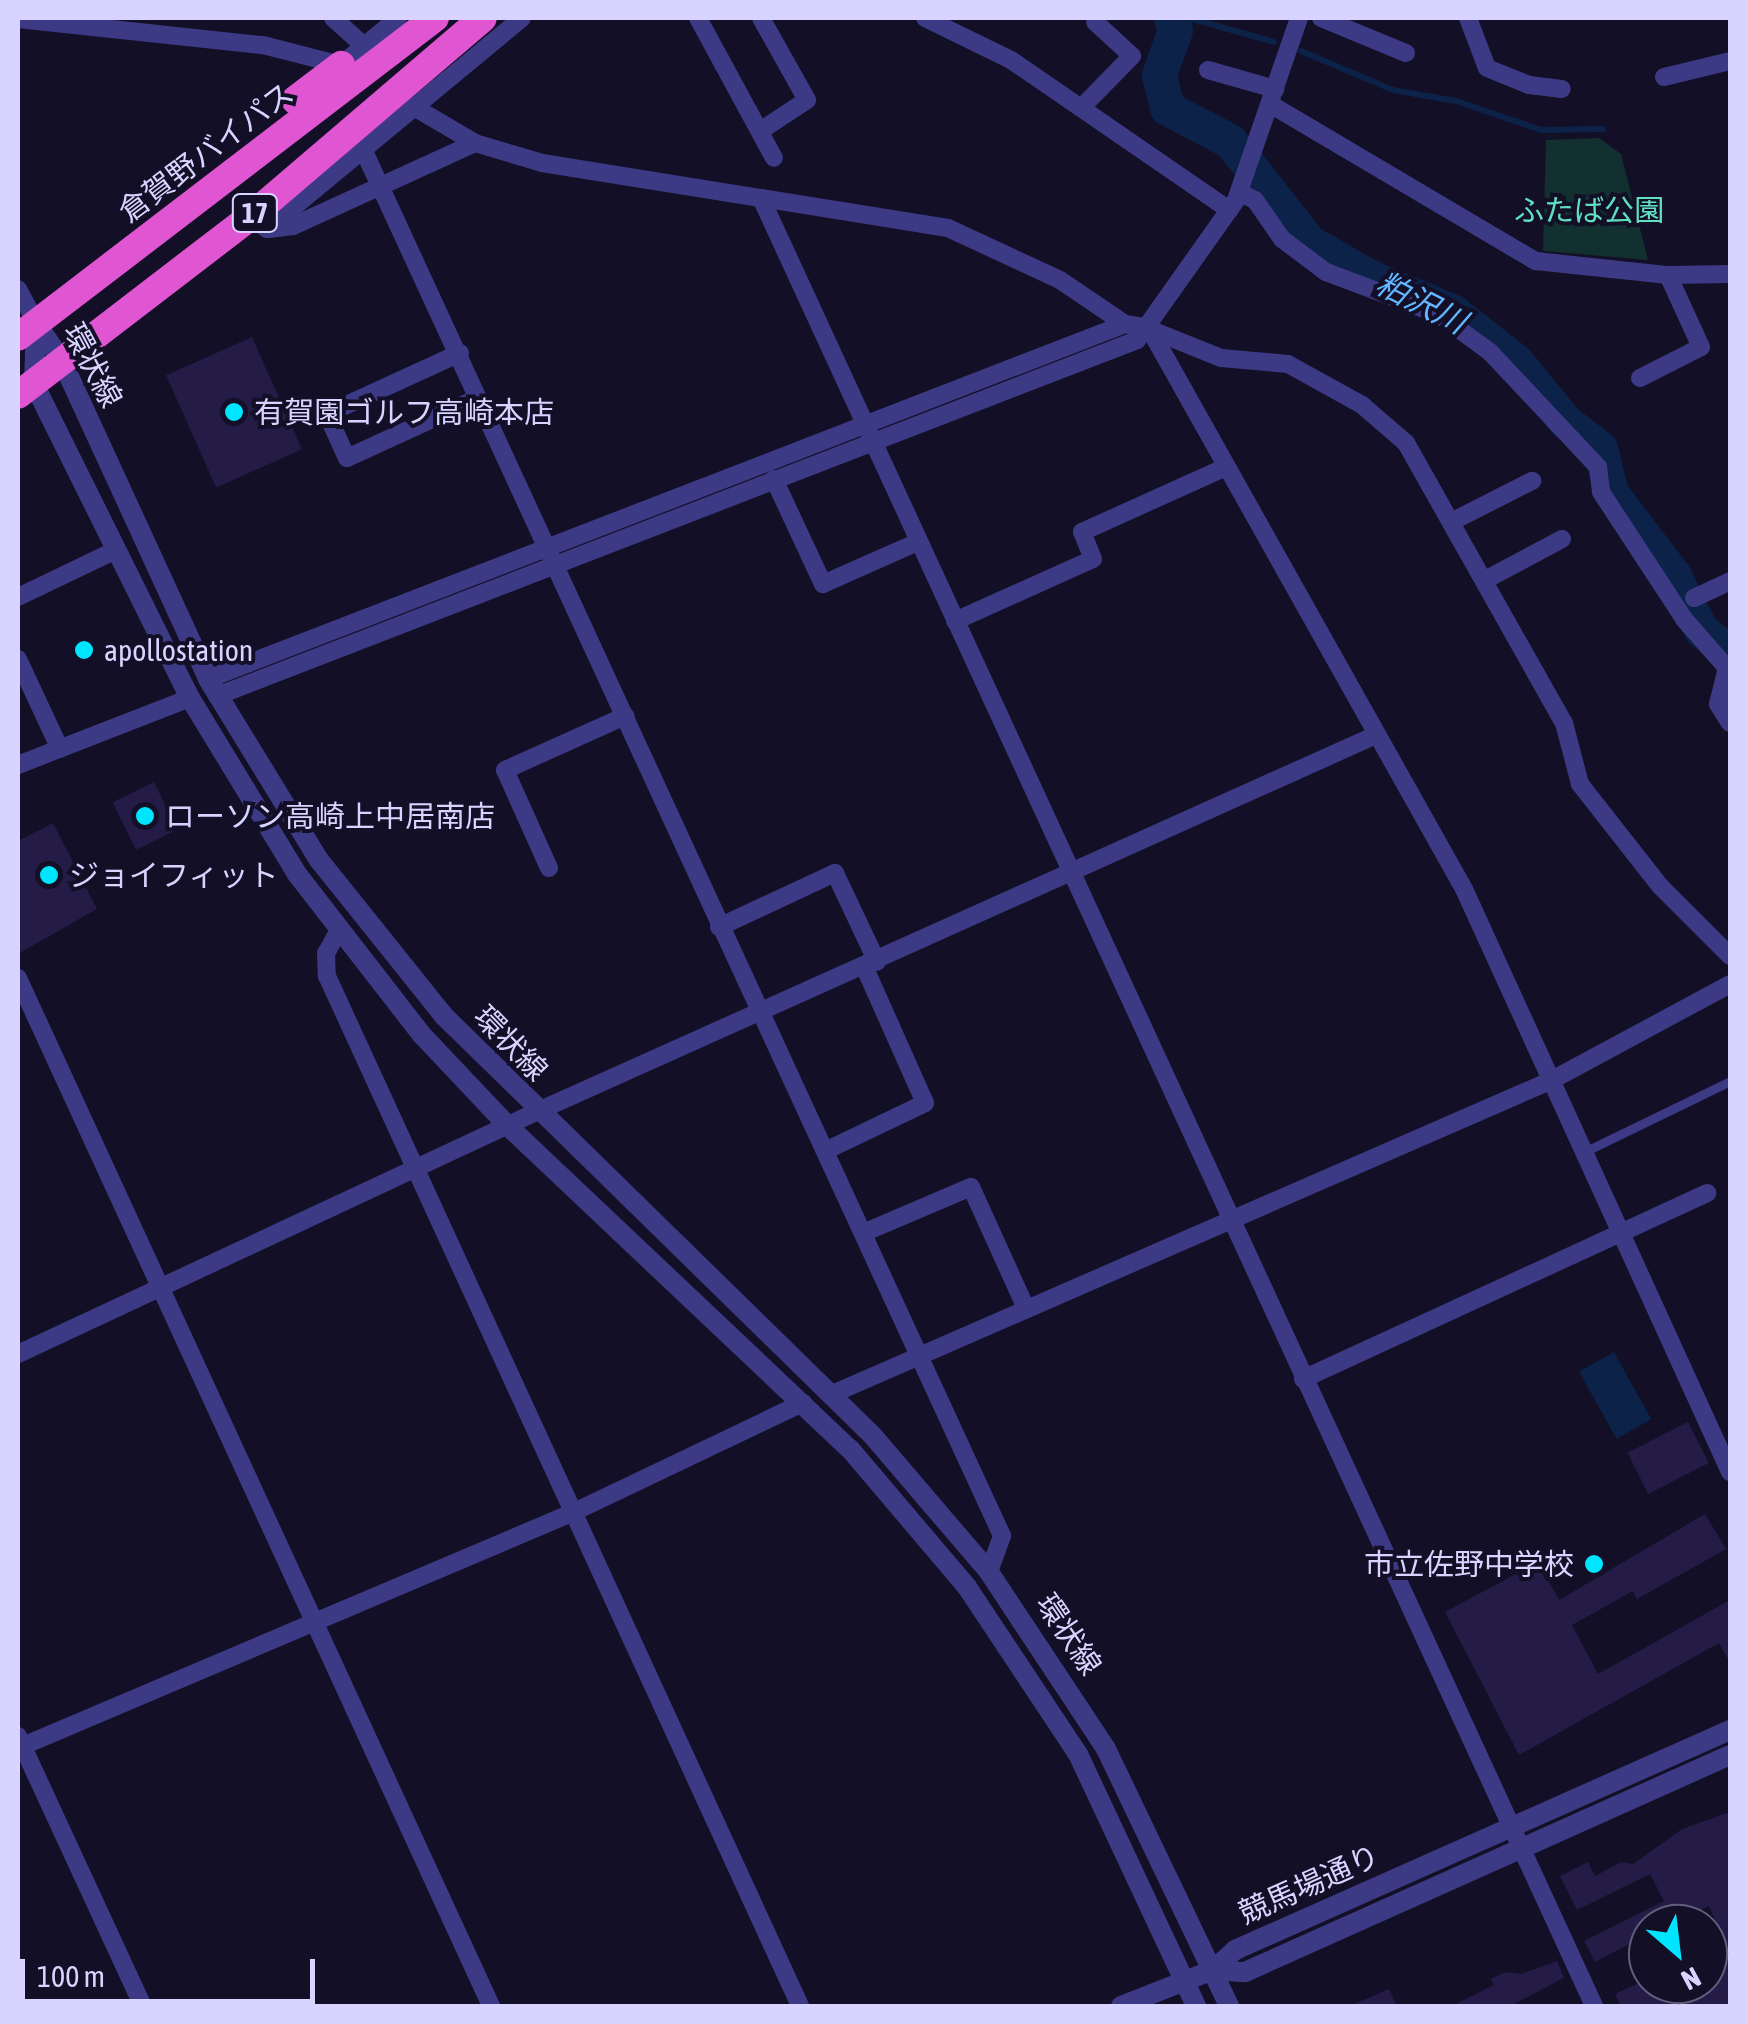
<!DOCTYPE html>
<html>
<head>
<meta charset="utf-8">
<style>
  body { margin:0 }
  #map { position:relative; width:1748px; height:2024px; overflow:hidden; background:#130f26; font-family:"Asap Condensed","Noto Sans JP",sans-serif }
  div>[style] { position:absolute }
  .green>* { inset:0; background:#12302f }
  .water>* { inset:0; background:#0c2248; transform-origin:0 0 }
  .stream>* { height:6px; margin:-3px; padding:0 3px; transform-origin:3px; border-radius:3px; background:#0c2248 }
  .river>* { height:35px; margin:-17.5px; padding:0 17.5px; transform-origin:17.5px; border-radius:17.5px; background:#0c2248 }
  .building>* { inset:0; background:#241b47; transform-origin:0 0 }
  .service>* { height:9px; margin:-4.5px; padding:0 4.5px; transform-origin:4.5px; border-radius:4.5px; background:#3d3a85 }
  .minor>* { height:18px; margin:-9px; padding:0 9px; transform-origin:9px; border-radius:9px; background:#3d3a85 }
  .tertiary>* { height:20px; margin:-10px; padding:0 10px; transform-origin:10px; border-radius:10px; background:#3d3a85 }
  .trunk>* { height:28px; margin:-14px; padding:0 14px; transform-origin:14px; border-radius:14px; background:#e055d1 }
  .dots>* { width:28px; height:28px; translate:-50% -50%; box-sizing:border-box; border:5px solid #130f26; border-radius:50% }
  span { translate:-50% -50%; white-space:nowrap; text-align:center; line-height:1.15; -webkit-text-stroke:8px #130f26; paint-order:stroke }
  .shield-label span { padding:2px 8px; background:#130f26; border:2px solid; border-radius:8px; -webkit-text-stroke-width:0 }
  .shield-label { font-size:28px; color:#d9d4ff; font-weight:700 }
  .street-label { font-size:30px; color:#d9d4ff }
  .park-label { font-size:30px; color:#5fe0c0 }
  .poi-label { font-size:30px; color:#d9d4ff }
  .left { translate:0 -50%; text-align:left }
  .right { translate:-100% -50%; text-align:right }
  .water-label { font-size:32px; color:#62b6ff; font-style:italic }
  .frame { position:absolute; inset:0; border:20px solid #d9d4ff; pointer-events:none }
  .north { position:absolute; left:1628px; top:1904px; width:100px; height:100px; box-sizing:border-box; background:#130f26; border:2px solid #625e7d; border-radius:50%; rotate:152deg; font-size:28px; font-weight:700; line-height:40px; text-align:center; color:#d9d4ff }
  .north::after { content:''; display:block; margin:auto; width:35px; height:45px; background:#00e5ff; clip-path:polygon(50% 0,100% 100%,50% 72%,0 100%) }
  .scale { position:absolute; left:20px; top:1959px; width:295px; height:45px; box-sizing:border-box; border:5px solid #d9d4ff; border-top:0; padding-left:12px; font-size:30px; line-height:35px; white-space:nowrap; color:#d9d4ff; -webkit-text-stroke:8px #130f26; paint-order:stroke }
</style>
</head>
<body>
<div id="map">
  <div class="green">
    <div style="clip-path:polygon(1599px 138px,1621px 154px,1648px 260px,1543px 251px,1546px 140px)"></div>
  </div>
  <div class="water">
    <div style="left:1614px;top:1352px;width:77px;height:40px;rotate:61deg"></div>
  </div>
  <div class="stream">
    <div style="left:1189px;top:18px;width:88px;rotate:15.8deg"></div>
    <div style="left:1301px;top:51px;width:100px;rotate:23deg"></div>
    <div style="left:1393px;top:90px;width:64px;rotate:9.9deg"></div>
    <div style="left:1456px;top:101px;width:90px;rotate:18.8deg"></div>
    <div style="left:1541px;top:130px;width:62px;rotate:-0.9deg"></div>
  </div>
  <div class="river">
    <div style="left:1171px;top:18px;width:13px;rotate:72deg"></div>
    <div style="left:1175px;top:30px;width:48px;rotate:109.6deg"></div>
    <div style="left:1159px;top:75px;width:34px;rotate:76deg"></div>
    <div style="left:1167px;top:108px;width:71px;rotate:27.6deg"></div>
    <div style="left:1230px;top:141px;width:128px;rotate:52deg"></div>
    <div style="left:1309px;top:242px;width:70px;rotate:29.8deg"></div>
    <div style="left:1370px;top:277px;width:89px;rotate:22.5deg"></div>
    <div style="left:1452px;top:311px;width:81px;rotate:38deg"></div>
    <div style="left:1516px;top:361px;width:77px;rotate:50.8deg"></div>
    <div style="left:1565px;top:421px;width:44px;rotate:37.6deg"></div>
    <div style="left:1600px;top:448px;width:46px;rotate:76.3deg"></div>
    <div style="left:1611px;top:493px;width:102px;rotate:52.6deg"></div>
    <div style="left:1673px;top:574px;width:63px;rotate:63.4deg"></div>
    <div style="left:1701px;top:630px;width:37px;rotate:38deg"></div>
    <div style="left:1730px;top:703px;width:1px;rotate:90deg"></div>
  </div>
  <div class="building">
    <div style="left:252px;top:337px;width:123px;height:94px;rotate:66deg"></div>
    <div style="left:154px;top:782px;width:53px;height:46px;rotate:64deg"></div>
    <div style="clip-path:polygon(53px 823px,97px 909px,18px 954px,18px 841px)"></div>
    <div style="left:1688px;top:1422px;width:46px;height:68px;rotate:63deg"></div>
    <div style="clip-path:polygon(1705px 1514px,1726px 1549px,1637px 1599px,1633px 1591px,1572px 1625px,1598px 1674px,1730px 1600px,1730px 1663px,1719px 1643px,1519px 1755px,1445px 1612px,1538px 1562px,1559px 1600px)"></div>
    <div style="clip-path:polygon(1730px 1812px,1730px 2006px,1621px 2006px,1615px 1994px,1648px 1979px,1648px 1984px,1708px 1984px,1708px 1948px,1724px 1941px,1709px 1906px,1672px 1924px,1648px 1924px,1648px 1934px,1595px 1962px,1584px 1941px,1664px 1901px,1650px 1874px,1577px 1910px,1560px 1876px,1588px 1862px,1595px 1876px,1621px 1862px,1633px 1864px,1682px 1829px)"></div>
    <div style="clip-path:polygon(1557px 1961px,1564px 1978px,1510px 2006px,1452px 2006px,1494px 1985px,1491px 1979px,1505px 1972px,1521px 1974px)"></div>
    <div style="clip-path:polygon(1389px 1989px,1397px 2006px,1350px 2006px)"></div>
  </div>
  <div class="service">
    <div style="left:1584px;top:1152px;width:162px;rotate:-25.9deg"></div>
  </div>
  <div class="minor">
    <div style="left:333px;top:18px;width:40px;rotate:42deg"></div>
    <div style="left:698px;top:18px;width:159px;rotate:61.5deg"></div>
    <div style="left:925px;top:18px;width:96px;rotate:26deg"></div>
    <div style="left:1011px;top:60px;width:265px;rotate:34.5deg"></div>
    <div style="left:1321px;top:18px;width:92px;rotate:22.4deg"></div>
    <div style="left:1468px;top:18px;width:53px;rotate:69.2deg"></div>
    <div style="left:1487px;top:68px;width:45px;rotate:22deg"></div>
    <div style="left:1529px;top:85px;width:33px;rotate:7deg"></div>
    <div style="left:18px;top:19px;width:246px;rotate:6.1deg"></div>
    <div style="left:263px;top:45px;width:81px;rotate:14.4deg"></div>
    <div style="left:341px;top:65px;width:74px;rotate:-39.5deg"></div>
    <div style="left:1208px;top:70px;width:70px;rotate:15.8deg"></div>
    <div style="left:1664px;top:77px;width:68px;rotate:-13.6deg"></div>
    <div style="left:1270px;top:104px;width:309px;rotate:30.6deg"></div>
    <div style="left:1536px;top:261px;width:133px;rotate:6.1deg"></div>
    <div style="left:1668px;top:275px;width:62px;rotate:-0.9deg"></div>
    <div style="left:414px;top:107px;width:71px;rotate:30.5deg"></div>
    <div style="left:475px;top:143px;width:70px;rotate:16.6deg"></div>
    <div style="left:542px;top:163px;width:411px;rotate:9.1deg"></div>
    <div style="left:948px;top:228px;width:123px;rotate:24.9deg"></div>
    <div style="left:1060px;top:280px;width:78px;rotate:34.1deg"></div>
    <div style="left:1125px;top:324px;width:24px;rotate:9deg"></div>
    <div style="left:1149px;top:328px;width:643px;rotate:60.69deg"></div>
    <div style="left:1464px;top:889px;width:641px;rotate:65.47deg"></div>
    <div style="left:1081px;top:108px;width:73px;rotate:-45.6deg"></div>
    <div style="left:1132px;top:56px;width:50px;rotate:-137.4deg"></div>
    <div style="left:760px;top:131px;width:56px;rotate:-33.4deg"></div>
    <div style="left:807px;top:100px;width:94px;rotate:-119.3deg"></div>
    <div style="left:363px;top:149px;width:1527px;rotate:65.26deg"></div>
    <div style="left:1002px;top:1536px;width:38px;rotate:110deg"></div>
    <div style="left:1239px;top:192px;width:18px;rotate:27deg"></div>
    <div style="left:1255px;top:200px;width:47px;rotate:55.3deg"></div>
    <div style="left:1282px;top:239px;width:55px;rotate:36.9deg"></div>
    <div style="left:1326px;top:272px;width:120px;rotate:20.6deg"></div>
    <div style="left:1438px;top:314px;width:64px;rotate:36.2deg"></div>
    <div style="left:1490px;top:352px;width:158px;rotate:46.8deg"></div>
    <div style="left:1598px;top:467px;width:25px;rotate:83deg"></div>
    <div style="left:1601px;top:492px;width:152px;rotate:56.8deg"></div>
    <div style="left:1684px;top:619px;width:65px;rotate:48.7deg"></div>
    <div style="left:1727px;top:668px;width:37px;rotate:104deg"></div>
    <div style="left:1718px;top:704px;width:22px;rotate:58deg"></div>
    <div style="left:761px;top:198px;width:1991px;rotate:65.26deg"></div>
    <div style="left:250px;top:217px;width:21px;rotate:35deg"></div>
    <div style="left:267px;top:229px;width:331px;rotate:-39.6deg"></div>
    <div style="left:269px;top:229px;width:24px;rotate:-7deg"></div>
    <div style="left:293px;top:226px;width:200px;rotate:-24.5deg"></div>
    <div style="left:18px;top:289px;width:38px;rotate:62deg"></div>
    <div style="left:1149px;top:329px;width:78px;rotate:21.9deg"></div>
    <div style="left:1221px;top:358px;width:67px;rotate:5.1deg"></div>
    <div style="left:1288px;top:364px;width:85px;rotate:29deg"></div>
    <div style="left:1362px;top:405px;width:58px;rotate:40.8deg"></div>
    <div style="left:1406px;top:443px;width:322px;rotate:60.6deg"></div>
    <div style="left:1564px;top:723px;width:63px;rotate:75.3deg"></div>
    <div style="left:1580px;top:784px;width:130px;rotate:51.9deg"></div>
    <div style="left:1660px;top:886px;width:99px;rotate:45deg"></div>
    <div style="left:460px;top:353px;width:146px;rotate:155.4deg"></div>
    <div style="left:327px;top:414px;width:48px;rotate:65.6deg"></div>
    <div style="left:347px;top:458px;width:144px;rotate:-24.6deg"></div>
    <div style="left:1640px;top:378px;width:68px;rotate:-26.9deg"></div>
    <div style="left:1701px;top:347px;width:79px;rotate:-114.6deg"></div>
    <div style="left:774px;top:479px;width:116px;rotate:65deg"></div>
    <div style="left:823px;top:584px;width:104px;rotate:-23.9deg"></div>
    <div style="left:1453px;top:521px;width:89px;rotate:-26.9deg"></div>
    <div style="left:1487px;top:579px;width:85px;rotate:-28.1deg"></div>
    <div style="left:18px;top:597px;width:109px;rotate:-25.6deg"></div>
    <div style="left:1694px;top:598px;width:40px;rotate:-25deg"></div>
    <div style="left:955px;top:621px;width:151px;rotate:-24.2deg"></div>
    <div style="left:1093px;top:559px;width:29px;rotate:-112deg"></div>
    <div style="left:1082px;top:532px;width:158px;rotate:-24.3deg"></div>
    <div style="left:18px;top:659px;width:99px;rotate:65deg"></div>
    <div style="left:208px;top:679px;width:983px;rotate:-21.16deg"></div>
    <div style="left:217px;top:696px;width:986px;rotate:-21.15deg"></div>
    <div style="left:1137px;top:340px;width:171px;rotate:-54.7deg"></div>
    <div style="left:1236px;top:200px;width:193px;rotate:-70.9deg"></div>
    <div style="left:18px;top:765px;width:185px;rotate:-21.3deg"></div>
    <div style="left:549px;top:868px;width:107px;rotate:-114.2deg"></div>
    <div style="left:505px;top:770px;width:132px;rotate:-24.2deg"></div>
    <div style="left:719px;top:927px;width:128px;rotate:-25deg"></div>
    <div style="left:835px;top:873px;width:98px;rotate:64.7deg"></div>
    <div style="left:339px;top:930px;width:26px;rotate:119deg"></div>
    <div style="left:326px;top:953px;width:23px;rotate:88deg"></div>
    <div style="left:327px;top:976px;width:1133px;rotate:65.33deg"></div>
    <div style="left:18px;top:978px;width:1132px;rotate:65.29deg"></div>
    <div style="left:825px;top:1151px;width:111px;rotate:-25.6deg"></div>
    <div style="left:925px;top:1103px;width:148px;rotate:-114deg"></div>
    <div style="left:863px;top:1233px;width:117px;rotate:-23.1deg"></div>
    <div style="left:971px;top:1187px;width:133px;rotate:65.6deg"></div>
    <div style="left:18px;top:1354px;width:572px;rotate:-25.04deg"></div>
    <div style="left:536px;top:1112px;width:921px;rotate:-24.17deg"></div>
    <div style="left:1303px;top:1379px;width:445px;rotate:-24.7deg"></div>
    <div style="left:830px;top:1395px;width:788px;rotate:-23.57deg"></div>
    <div style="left:1552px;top:1080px;width:202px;rotate:-28.3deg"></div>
    <div style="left:18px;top:1736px;width:298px;rotate:65.2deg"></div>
    <div style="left:18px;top:1748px;width:604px;rotate:-23deg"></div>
    <div style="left:574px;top:1512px;width:254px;rotate:-25.5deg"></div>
  </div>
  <div class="tertiary">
    <div style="left:36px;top:323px;width:46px;rotate:55.6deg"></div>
    <div style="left:62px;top:361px;width:350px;rotate:65.3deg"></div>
    <div style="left:208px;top:679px;width:212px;rotate:58.5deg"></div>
    <div style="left:319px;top:860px;width:198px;rotate:51.3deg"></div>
    <div style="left:443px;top:1015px;width:602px;rotate:44.39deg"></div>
    <div style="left:873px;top:1436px;width:179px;rotate:49.5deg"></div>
    <div style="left:989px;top:1572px;width:212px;rotate:56.5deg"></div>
    <div style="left:1106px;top:1749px;width:285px;rotate:64.4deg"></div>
    <div style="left:36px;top:323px;width:61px;rotate:91.9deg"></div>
    <div style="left:34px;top:384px;width:351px;rotate:63.6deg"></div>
    <div style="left:190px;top:698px;width:206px;rotate:58.7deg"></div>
    <div style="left:297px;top:874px;width:204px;rotate:52.2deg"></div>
    <div style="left:422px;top:1035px;width:125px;rotate:46.6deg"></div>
    <div style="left:508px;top:1126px;width:470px;rotate:43.4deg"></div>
    <div style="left:850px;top:1449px;width:181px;rotate:49.7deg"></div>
    <div style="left:967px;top:1587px;width:201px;rotate:56.4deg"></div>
    <div style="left:1078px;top:1754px;width:278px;rotate:64.9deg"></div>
    <div style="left:1213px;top:1970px;width:30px;rotate:-42deg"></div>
    <div style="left:1235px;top:1950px;width:542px;rotate:-23.96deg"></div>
    <div style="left:1121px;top:2006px;width:99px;rotate:-21.4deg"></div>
    <div style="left:1213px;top:1970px;width:32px;rotate:4deg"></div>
    <div style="left:1245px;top:1972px;width:531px;rotate:-24.1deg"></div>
  </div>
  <div class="trunk">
    <div style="left:295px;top:100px;width:58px;rotate:-37.3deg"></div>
    <div style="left:18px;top:337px;width:525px;rotate:-37.42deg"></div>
    <div style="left:18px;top:395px;width:292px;rotate:-37.5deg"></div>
    <div style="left:250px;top:217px;width:306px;rotate:-40.5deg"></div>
  </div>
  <div class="dots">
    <div style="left:234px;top:412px;background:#00e5ff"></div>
    <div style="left:84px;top:650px;background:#00e5ff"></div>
    <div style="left:145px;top:816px;background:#00e5ff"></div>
    <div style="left:49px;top:875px;background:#00e5ff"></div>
    <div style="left:1594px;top:1564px;background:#00e5ff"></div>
  </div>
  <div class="shield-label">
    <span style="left:255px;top:213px">17</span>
  </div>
  <div class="street-label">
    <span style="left:206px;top:152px;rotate:-37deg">倉賀野バイパス</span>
    <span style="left:93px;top:365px;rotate:62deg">環状線</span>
    <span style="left:511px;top:1043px;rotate:46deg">環状線</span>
    <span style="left:1069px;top:1634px;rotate:56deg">環状線</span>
    <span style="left:1309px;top:1884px;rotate:-24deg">競馬場通り</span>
  </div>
  <div class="park-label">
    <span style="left:1589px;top:210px">ふたば公園</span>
  </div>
  <div class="poi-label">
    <span class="left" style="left:254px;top:412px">有賀園ゴルフ高崎本店</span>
    <span class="left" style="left:104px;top:650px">apollostation</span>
    <span class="left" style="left:165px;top:816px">ローソン高崎上中居南店</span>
    <span class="left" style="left:69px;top:875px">ジョイフィット</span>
    <span class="right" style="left:1574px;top:1564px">市立佐野中学校</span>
  </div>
  <div class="water-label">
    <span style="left:1421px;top:303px;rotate:27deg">粕沢川</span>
  </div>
  <div class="frame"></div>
  <div class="north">N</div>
  <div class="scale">100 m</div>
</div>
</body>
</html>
